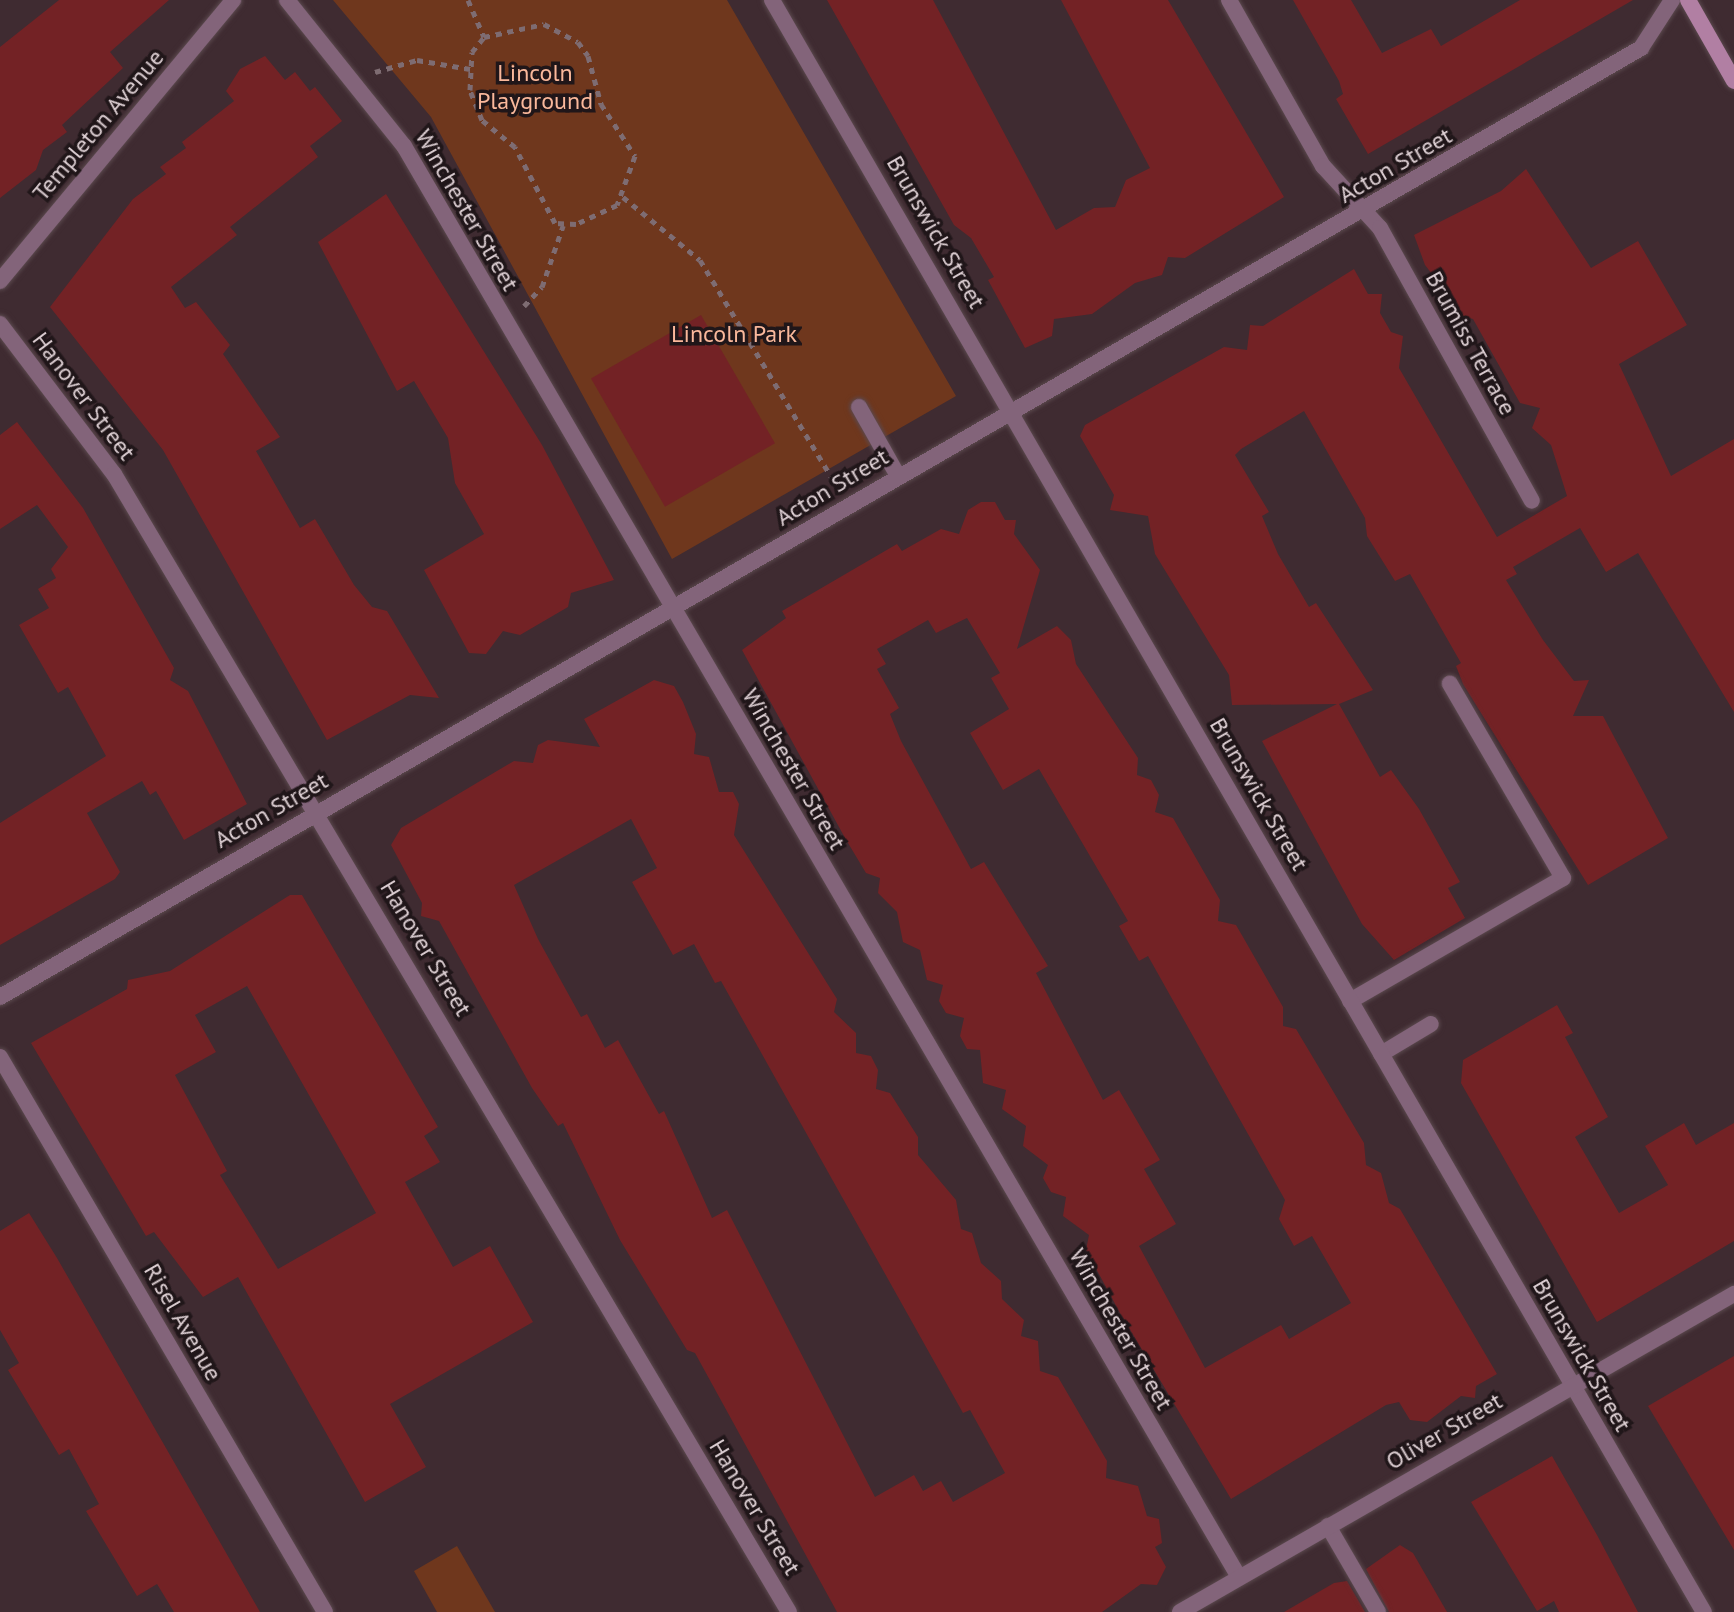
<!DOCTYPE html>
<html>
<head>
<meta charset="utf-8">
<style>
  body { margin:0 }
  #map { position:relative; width:1734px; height:1612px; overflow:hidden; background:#3f2b31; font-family:"PT Sans",sans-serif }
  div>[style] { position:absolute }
  .green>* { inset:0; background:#6f371d }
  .building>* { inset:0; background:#732225; transform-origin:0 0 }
  .path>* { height:5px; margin-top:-2.5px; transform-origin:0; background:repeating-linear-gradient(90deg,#7e6c72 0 6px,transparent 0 12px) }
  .roads { filter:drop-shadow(0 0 2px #5b494e) drop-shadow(0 0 2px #5b494e) }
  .lane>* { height:16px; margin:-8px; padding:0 8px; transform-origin:8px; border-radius:8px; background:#83647a }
  .street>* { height:16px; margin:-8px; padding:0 8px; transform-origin:8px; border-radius:8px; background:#83647a }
  .secondary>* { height:16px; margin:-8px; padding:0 8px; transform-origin:8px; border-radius:8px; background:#b17fa3 }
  span { translate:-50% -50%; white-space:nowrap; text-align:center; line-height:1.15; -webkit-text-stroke:7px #201619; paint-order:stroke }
  .park-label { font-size:24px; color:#fab89b }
  .street-label { font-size:24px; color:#ddcfd3 }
</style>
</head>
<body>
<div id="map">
  <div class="green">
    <div style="clip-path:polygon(333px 0,727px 0,956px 396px,672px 559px,431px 117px)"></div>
    <div style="clip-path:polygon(457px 1546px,495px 1612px,437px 1612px,414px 1571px)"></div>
  </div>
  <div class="building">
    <div style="clip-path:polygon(59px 0,169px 0,110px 52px,123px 68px,62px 125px,67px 132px,43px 150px,36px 170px,0 198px,0 47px)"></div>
    <div style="clip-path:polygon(827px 0,933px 0,1056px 230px,1094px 208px,1115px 207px,1126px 180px,1150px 168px,1061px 0,1168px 0,1284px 197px,1185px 258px,1168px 257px,1162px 275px,1135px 283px,1092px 314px,1054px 319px,1052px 336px,1025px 348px,988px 280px,994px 277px,971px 238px,954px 225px)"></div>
    <div style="clip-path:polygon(1293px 0,1351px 0,1382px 53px,1431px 29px,1441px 46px,1520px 0,1633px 0,1368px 154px,1336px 99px,1343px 94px,1339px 81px)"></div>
    <div style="clip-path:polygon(265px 56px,285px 80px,295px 72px,310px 91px,315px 87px,342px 121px,310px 146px,318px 157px,230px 227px,237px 235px,171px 287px,185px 308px,196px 302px,230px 345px,223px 354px,280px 437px,256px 451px,300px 528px,315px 519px,354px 585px,372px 607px,387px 611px,439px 698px,410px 695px,327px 740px,163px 450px,50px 307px,133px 199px,166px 174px,160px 167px,186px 148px,182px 142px,234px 101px,226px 91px,240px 69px)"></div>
    <div style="clip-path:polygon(1526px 169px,1591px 268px,1638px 241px,1687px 325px,1619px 364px,1671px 476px,1734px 439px,1734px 712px,1638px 553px,1606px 572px,1580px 528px,1513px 567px,1517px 574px,1506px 580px,1543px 640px,1574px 681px,1589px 680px,1573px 716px,1603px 716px,1668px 838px,1588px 885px,1463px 684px,1456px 666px,1461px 663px,1410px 574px,1395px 581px,1367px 536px,1365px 518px,1304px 411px,1241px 449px,1235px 455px,1269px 512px,1262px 516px,1278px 554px,1309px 607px,1316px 603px,1373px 690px,1339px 704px,1380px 777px,1391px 770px,1419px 809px,1460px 882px,1448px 888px,1465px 918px,1394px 960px,1362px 924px,1262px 741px,1337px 704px,1232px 705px,1229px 675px,1155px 554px,1148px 516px,1110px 510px,1114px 495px,1080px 436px,1085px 425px,1224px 347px,1247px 350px,1250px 325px,1263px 326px,1354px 269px,1368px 294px,1382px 294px,1380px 313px,1391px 332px,1403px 336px,1399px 368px,1497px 537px,1567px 496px,1551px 445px,1532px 428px,1540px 408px,1520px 403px,1473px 319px,1448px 312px,1452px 300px,1425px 265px,1414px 235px,1501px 191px)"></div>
    <div style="clip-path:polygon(386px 194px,542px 445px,614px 580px,571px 593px,568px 607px,520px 635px,503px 631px,486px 654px,469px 653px,424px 570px,484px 534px,455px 483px,448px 438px,414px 381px,397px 391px,318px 242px)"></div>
    <div style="left:701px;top:315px;width:148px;height:127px;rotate:60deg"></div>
    <div style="clip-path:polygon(17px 422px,83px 508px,174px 668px,170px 680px,188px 691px,247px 804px,184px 840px,156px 791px,150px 795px,142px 781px,87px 813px,120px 872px,115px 879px,0 945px,0 823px,106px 756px,68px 687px,58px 693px,19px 625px,49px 608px,38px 589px,56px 578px,51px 569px,68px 547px,37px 505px,0 529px,0 435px)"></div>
    <div style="clip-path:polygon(evenodd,981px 502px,995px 502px,1005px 520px,1016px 520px,1014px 534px,1040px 570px,1017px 649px,1057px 626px,1071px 640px,1076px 664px,1138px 758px,1137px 775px,1151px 780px,1159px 795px,1155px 812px,1173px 818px,1220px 900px,1218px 921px,1236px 925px,1243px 937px,1283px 1007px,1283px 1026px,1296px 1029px,1364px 1143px,1366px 1165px,1381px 1173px,1389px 1203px,1400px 1209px,1497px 1374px,1476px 1386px,1475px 1398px,1461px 1396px,1427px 1422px,1410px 1420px,1399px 1402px,1386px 1405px,1231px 1499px,1120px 1313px,1086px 1250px,1089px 1235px,1063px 1216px,1066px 1197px,1051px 1192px,1043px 1178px,1048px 1165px,1023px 1146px,1026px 1126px,1002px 1109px,1006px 1090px,983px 1083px,980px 1050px,967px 1049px,960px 1036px,964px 1018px,946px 1013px,939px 1001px,943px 985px,927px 980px,920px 950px,903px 942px,897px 912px,878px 893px,880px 878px,866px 873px,845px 838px,742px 650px,786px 618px,782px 611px,897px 544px,902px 551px,941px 529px,959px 534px,968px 510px,981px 502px,967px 618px,1000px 673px,991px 678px,1009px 709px,970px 733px,1003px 790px,1039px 769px,1128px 921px,1119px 926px,1139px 961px,1148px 956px,1285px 1200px,1279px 1219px,1294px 1246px,1312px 1236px,1351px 1303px,1289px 1339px,1281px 1325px,1205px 1368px,1139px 1246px,1176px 1224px,1144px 1169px,1160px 1160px,1119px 1090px,1103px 1100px,1036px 973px,1048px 966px,984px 862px,971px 869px,901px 741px,890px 714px,899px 708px,877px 669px,886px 664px,877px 649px,928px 620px,936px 633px,967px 618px)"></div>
    <div style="clip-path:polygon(evenodd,654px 680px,674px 686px,683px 702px,696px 734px,694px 754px,709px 757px,719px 792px,733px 792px,739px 804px,734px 835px,837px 999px,834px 1012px,856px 1033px,856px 1053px,871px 1056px,878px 1070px,876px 1089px,890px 1093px,918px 1137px,918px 1155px,956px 1200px,961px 1229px,972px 1233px,981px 1263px,1001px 1281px,1002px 1299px,1024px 1320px,1021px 1336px,1038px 1341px,1040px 1371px,1058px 1377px,1107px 1461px,1106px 1478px,1138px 1486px,1147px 1516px,1159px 1519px,1162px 1543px,1155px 1547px,1166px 1567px,1157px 1585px,1141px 1584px,1102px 1612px,837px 1612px,695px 1353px,687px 1350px,620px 1240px,563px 1123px,558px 1126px,532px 1088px,439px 921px,421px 916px,422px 903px,391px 845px,401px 828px,514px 761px,533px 763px,538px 745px,548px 740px,600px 747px,584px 719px,654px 680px,631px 819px,657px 868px,632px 882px,673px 955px,694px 944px,715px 983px,721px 981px,963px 1413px,970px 1410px,1005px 1473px,953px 1502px,941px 1481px,923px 1491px,914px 1475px,875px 1497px,727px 1210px,712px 1218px,664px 1111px,659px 1114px,618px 1040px,605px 1048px,587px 1014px,581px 1017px,538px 939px,514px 885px,631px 819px)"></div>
    <div style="clip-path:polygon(evenodd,290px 895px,302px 895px,438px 1127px,424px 1136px,440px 1162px,405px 1182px,453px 1267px,490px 1246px,533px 1322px,390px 1404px,426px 1467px,365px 1502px,238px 1277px,203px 1297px,154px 1232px,146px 1236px,31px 1043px,127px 989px,128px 980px,170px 971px,290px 895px,247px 986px,376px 1213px,278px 1269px,220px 1175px,227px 1171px,175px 1075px,216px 1052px,195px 1015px,247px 986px)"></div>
    <div style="clip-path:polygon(1557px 1005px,1573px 1033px,1565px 1037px,1608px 1117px,1575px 1137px,1619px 1213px,1668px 1185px,1645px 1146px,1684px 1123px,1696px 1145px,1734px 1123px,1734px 1241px,1597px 1322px,1461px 1083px,1463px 1060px)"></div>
    <div style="clip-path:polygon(29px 1213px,57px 1258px,260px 1612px,174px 1612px,157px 1584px,137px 1596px,86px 1511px,99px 1504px,69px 1449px,59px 1455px,8px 1370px,19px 1363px,0 1330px,0 1231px)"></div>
    <div style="clip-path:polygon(1734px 1356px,1734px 1550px,1648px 1406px)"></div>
    <div style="clip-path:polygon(1552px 1456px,1597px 1535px,1638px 1612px,1559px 1612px,1554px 1601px,1537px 1611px,1471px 1502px)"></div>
    <div style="clip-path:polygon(1400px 1545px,1413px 1553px,1447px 1612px,1389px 1612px,1366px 1569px)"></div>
    <div style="clip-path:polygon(1347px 1581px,1365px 1612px,1284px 1612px,1334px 1583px)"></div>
  </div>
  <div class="path">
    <div style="left:468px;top:0;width:40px;rotate:66.6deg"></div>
    <div style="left:544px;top:24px;width:38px;rotate:28deg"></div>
    <div style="left:578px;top:42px;width:17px;rotate:54deg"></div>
    <div style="left:588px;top:56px;width:50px;rotate:74.8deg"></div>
    <div style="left:601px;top:104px;width:62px;rotate:56.8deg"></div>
    <div style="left:635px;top:156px;width:52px;rotate:110.2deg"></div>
    <div style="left:617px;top:205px;width:45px;rotate:155.1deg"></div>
    <div style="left:576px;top:224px;width:21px;rotate:-177deg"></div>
    <div style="left:555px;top:223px;width:86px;rotate:-117.8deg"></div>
    <div style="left:515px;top:147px;width:43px;rotate:-140.7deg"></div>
    <div style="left:482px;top:120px;width:32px;rotate:-112deg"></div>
    <div style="left:470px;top:90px;width:38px;rotate:-87deg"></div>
    <div style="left:472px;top:52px;width:19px;rotate:-51deg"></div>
    <div style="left:484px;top:37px;width:61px;rotate:-12.2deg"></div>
    <div style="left:375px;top:72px;width:44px;rotate:-15.9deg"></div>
    <div style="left:417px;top:60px;width:54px;rotate:9.6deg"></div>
    <div style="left:623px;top:197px;width:99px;rotate:39.3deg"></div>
    <div style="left:700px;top:260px;width:263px;rotate:58.8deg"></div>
    <div style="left:524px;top:306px;width:26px;rotate:-47deg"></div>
    <div style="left:542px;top:287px;width:65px;rotate:-71deg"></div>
  </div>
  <div class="roads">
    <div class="lane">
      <div style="left:859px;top:407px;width:79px;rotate:60.5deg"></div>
      <div style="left:1350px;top:1001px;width:246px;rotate:-30deg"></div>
      <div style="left:1563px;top:878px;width:225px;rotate:-120.2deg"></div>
      <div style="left:1381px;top:1054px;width:58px;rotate:-31deg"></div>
      <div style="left:1328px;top:1526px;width:99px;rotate:59.8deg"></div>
    </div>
    <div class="street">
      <div style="left:287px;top:0;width:187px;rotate:51.3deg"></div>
      <div style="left:404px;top:146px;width:1657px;rotate:59.74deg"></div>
      <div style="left:772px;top:0;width:1862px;rotate:59.97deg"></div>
      <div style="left:1229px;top:0;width:191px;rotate:60.5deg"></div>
      <div style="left:1323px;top:166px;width:84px;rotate:47.4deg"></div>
      <div style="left:1380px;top:228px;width:312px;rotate:60.9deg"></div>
      <div style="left:0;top:281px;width:365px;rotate:-50.3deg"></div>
      <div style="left:0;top:324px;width:188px;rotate:52.8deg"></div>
      <div style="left:114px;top:474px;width:1323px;rotate:59.33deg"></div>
      <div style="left:0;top:997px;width:1896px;rotate:-30.04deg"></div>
      <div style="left:1641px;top:48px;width:57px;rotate:-57.1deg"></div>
      <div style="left:0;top:1057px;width:643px;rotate:59.65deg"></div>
      <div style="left:1180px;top:1612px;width:639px;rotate:-29.86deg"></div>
    </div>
    <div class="secondary">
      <div style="left:1688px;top:0;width:93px;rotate:60.4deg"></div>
    </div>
  </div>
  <div class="park-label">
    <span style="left:535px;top:87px">Lincoln<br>Playground</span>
    <span style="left:734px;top:334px">Lincoln Park</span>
  </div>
  <div class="street-label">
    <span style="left:98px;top:125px;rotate:-50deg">Templeton Avenue</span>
    <span style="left:1395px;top:165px;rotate:-30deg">Acton Street</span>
    <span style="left:467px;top:210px;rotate:60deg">Winchester Street</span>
    <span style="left:936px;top:232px;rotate:60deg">Brunswick Street</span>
    <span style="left:1471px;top:343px;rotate:61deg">Brumiss Terrace</span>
    <span style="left:84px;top:396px;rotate:53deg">Hanover Street</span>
    <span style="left:832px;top:487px;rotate:-31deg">Acton Street</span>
    <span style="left:794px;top:769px;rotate:60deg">Winchester Street</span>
    <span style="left:1259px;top:794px;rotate:60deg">Brunswick Street</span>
    <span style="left:271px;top:810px;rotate:-30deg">Acton Street</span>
    <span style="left:426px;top:948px;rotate:59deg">Hanover Street</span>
    <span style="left:183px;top:1322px;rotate:60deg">Risel Avenue</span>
    <span style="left:1121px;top:1329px;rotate:60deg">Winchester Street</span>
    <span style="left:1582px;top:1355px;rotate:60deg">Brunswick Street</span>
    <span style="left:1444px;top:1431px;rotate:-30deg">Oliver Street</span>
    <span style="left:755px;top:1507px;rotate:59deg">Hanover Street</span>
  </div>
</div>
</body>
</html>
